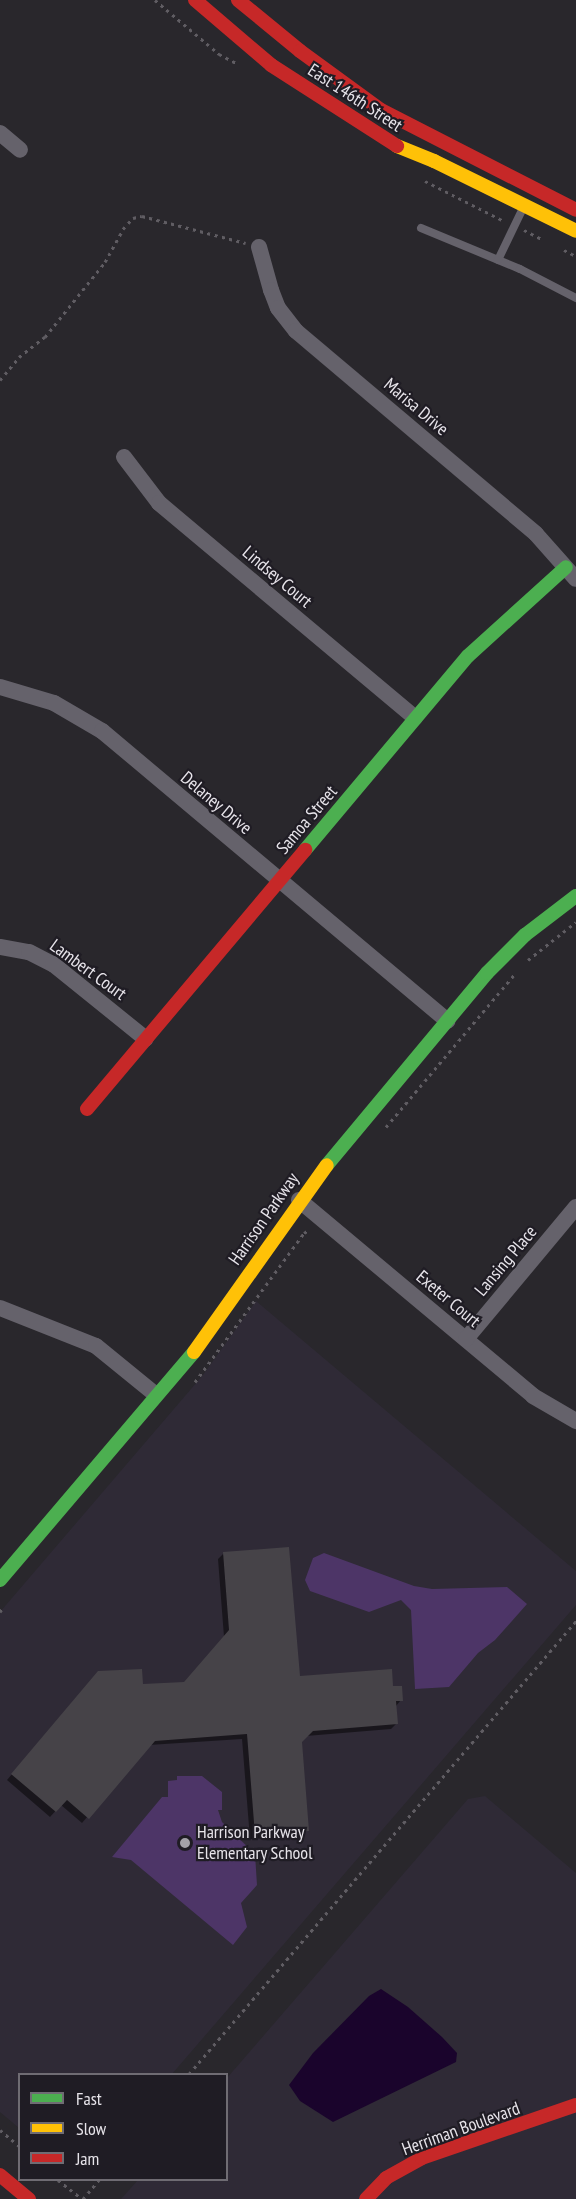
<!DOCTYPE html>
<html>
<head>
<meta charset="utf-8">
<style>
  body { margin:0 }
  #map { position:relative; width:576px; height:2199px; overflow:hidden; background:#29272c; font-family:"PT Sans Narrow",sans-serif }
  div>[style] { position:absolute }
  .built>* { inset:0; background:#2f2a36 }
  .green>* { inset:0; background:#4d3567 }
  .water>* { inset:0; background:#1a042c }
  .shadow>* { inset:0; background:#0007 }
  .building>* { inset:0; background:#464348 }
  .path>* { height:3px; margin-top:-1.5px; transform-origin:0; background:repeating-linear-gradient(90deg,#605d63 0 3px,transparent 0 7.5px) }
  .lane>* { height:8px; margin:-4px; padding:0 4px; transform-origin:4px; border-radius:4px; background:#65626b }
  .street>* { height:16px; margin:-8px; padding:0 8px; transform-origin:8px; border-radius:8px; background:#65626b }
  .fast>* { height:14px; margin:-7px; padding:0 7px; transform-origin:7px; border-radius:7px; background:#4caf50 }
  .slow>* { height:14px; margin:-7px; padding:0 7px; transform-origin:7px; border-radius:7px; background:#ffc107 }
  .jam>* { height:14px; margin:-7px; padding:0 7px; transform-origin:7px; border-radius:7px; background:#c62828 }
  .dots>* { width:16px; height:16px; translate:-50% -50%; box-sizing:border-box; border:3px solid #1f1c24; border-radius:50% }
  span { translate:-50% -50%; white-space:nowrap; text-align:center; line-height:1.15; -webkit-text-stroke:4.5px #1f1c24; paint-order:stroke }
  .street-label { font-size:18px; color:#e7e4ea }
  .poi-label { font-size:18px; color:#e7e4ea }
  .left { translate:0 -50%; text-align:left }
  .legend { position:absolute; left:18px; top:2073px; width:210px; height:108px; box-sizing:border-box; background:#1f1c24; border:2px solid #6f6c73; margin:0; padding:8px 10px; list-style:none; font-size:18px; color:#e7e4ea }
  .legend li { display:flex; align-items:center; gap:12px; height:30px }
  .legend b { width:30px; border:2px solid #6f6c73 }
</style>
</head>
<body>
<div id="map">
  <div class="built">
    <div style="clip-path:polygon(256px 1301px,576px 1571px,576px 1605px,172px 2074px,20px 2074px,19px 2128px,0 2112px,0 1612px,203px 1375px)"></div>
    <div style="clip-path:polygon(485px 1796px,576px 1873px,576px 2199px,121px 2199px,138px 2180px,226px 2180px,227px 2078px,468px 1799px)"></div>
  </div>
  <div class="green">
    <div style="clip-path:polygon(324px 1553px,414px 1586px,432px 1589px,507px 1587px,527px 1604px,495px 1640px,478px 1653px,449px 1687px,415px 1689px,411px 1610px,401px 1600px,369px 1612px,310px 1591px,305px 1580px,313px 1558px)"></div>
    <div style="clip-path:polygon(177px 1776px,202px 1776px,222px 1792px,222px 1810px,218px 1810px,222px 1822px,255px 1854px,257px 1885px,241px 1903px,247px 1927px,233px 1945px,131px 1860px,112px 1857px,162px 1797px,168px 1797px,168px 1781px,177px 1780px)"></div>
  </div>
  <div class="water">
    <div style="clip-path:polygon(381px 1989px,408px 2007px,442px 2037px,457px 2053px,456px 2062px,333px 2122px,300px 2101px,289px 2085px,313px 2053px,369px 1996px)"></div>
  </div>
  <div class="shadow">
    <div style="clip-path:polygon(223px 1554px,298px 1678px,392px 1688px,401px 1700px,396px 1706px,396px 1724px,391px 1729px,306px 1736px,301px 1742px,307px 1830px,302px 1836px,250px 1839px,242px 1739px,149px 1745px,82px 1823px,61px 1805px,50px 1817px,7px 1780px,93px 1678px,141px 1686px,184px 1684px,224px 1637px,218px 1559px)"></div>
  </div>
  <div class="building">
    <div style="clip-path:polygon(289px 1547px,300px 1676px,392px 1669px,393px 1686px,402px 1686px,403px 1701px,396px 1701px,398px 1724px,313px 1731px,302px 1742px,309px 1831px,255px 1835px,247px 1734px,155px 1741px,89px 1819px,67px 1800px,56px 1812px,11px 1774px,98px 1671px,142px 1669px,143px 1684px,184px 1682px,229px 1630px,223px 1552px)"></div>
  </div>
  <div class="path">
    <div style="left:155px;top:0;width:84px;rotate:40.2deg"></div>
    <div style="left:219px;top:54px;width:19px;rotate:28deg"></div>
    <div style="left:425px;top:181px;width:89px;rotate:26.9deg"></div>
    <div style="left:524px;top:230px;width:20px;rotate:27deg"></div>
    <div style="left:564px;top:250px;width:13px;rotate:27deg"></div>
    <div style="left:0;top:380px;width:30px;rotate:-50deg"></div>
    <div style="left:19px;top:357px;width:33px;rotate:-38deg"></div>
    <div style="left:45px;top:337px;width:96px;rotate:-51.3deg"></div>
    <div style="left:105px;top:262px;width:38px;rotate:-61deg"></div>
    <div style="left:123px;top:229px;width:15px;rotate:-48deg"></div>
    <div style="left:133px;top:218px;width:9px;rotate:-13deg"></div>
    <div style="left:142px;top:216px;width:107px;rotate:14.6deg"></div>
    <div style="left:528px;top:960px;width:61px;rotate:-38.4deg"></div>
    <div style="left:386px;top:1127px;width:200px;rotate:-49.9deg"></div>
    <div style="left:195px;top:1382px;width:185px;rotate:-53.8deg"></div>
    <div style="left:304px;top:1233px;width:6px;rotate:-31deg"></div>
    <div style="left:0;top:1612px;width:4px;rotate:-56deg"></div>
    <div style="left:189px;top:2074px;width:596px;rotate:-49.49deg"></div>
    <div style="left:0;top:2130px;width:26px;rotate:40deg"></div>
    <div style="left:58px;top:2180px;width:31px;rotate:38deg"></div>
    <div style="left:83px;top:2199px;width:25px;rotate:-50deg"></div>
  </div>
  <div class="lane">
    <div style="left:421px;top:228px;width:107px;rotate:22.5deg"></div>
    <div style="left:520px;top:269px;width:63px;rotate:27.4deg"></div>
    <div style="left:498px;top:260px;width:58px;rotate:-64.3deg"></div>
  </div>
  <div class="street">
    <div style="left:0;top:133px;width:26px;rotate:40deg"></div>
    <div style="left:259px;top:247px;width:45px;rotate:74.4deg"></div>
    <div style="left:271px;top:290px;width:19px;rotate:69deg"></div>
    <div style="left:278px;top:308px;width:29px;rotate:52deg"></div>
    <div style="left:296px;top:331px;width:314px;rotate:40.2deg"></div>
    <div style="left:536px;top:534px;width:60px;rotate:48.4deg"></div>
    <div style="left:124px;top:457px;width:58px;rotate:52.7deg"></div>
    <div style="left:159px;top:503px;width:334px;rotate:40deg"></div>
    <div style="left:0;top:687px;width:56px;rotate:16.5deg"></div>
    <div style="left:54px;top:703px;width:56px;rotate:30.3deg"></div>
    <div style="left:102px;top:731px;width:451px;rotate:40deg"></div>
    <div style="left:0;top:947px;width:29px;rotate:10deg"></div>
    <div style="left:29px;top:952px;width:27px;rotate:27deg"></div>
    <div style="left:53px;top:964px;width:119px;rotate:38.9deg"></div>
    <div style="left:299px;top:1200px;width:305px;rotate:39.9deg"></div>
    <div style="left:533px;top:1396px;width:50px;rotate:30.2deg"></div>
    <div style="left:0;top:1308px;width:103px;rotate:21.6deg"></div>
    <div style="left:96px;top:1346px;width:77px;rotate:39.2deg"></div>
    <div style="left:466px;top:1339px;width:172px;rotate:-50.2deg"></div>
  </div>
  <div class="fast">
    <div style="left:305px;top:850px;width:253px;rotate:-50deg"></div>
    <div style="left:468px;top:656px;width:132px;rotate:-42.2deg"></div>
    <div style="left:327px;top:1165px;width:250px;rotate:-50.2deg"></div>
    <div style="left:487px;top:973px;width:54px;rotate:-45deg"></div>
    <div style="left:525px;top:935px;width:64px;rotate:-37.4deg"></div>
    <div style="left:0;top:1580px;width:299px;rotate:-49.6deg"></div>
  </div>
  <div class="slow">
    <div style="left:397px;top:146px;width:40px;rotate:22deg"></div>
    <div style="left:434px;top:161px;width:158px;rotate:26.2deg"></div>
    <div style="left:194px;top:1352px;width:229px;rotate:-54.6deg"></div>
  </div>
  <div class="jam">
    <div style="left:195px;top:0;width:100px;rotate:40.5deg"></div>
    <div style="left:271px;top:65px;width:150px;rotate:32.7deg"></div>
    <div style="left:238px;top:0;width:80px;rotate:39.4deg"></div>
    <div style="left:300px;top:51px;width:100px;rotate:36.1deg"></div>
    <div style="left:381px;top:110px;width:219px;rotate:27.1deg"></div>
    <div style="left:87px;top:1109px;width:339px;rotate:-49.9deg"></div>
    <div style="left:0;top:2175px;width:38px;rotate:40deg"></div>
    <div style="left:366px;top:2199px;width:29px;rotate:-46deg"></div>
    <div style="left:386px;top:2178px;width:41px;rotate:-29.1deg"></div>
    <div style="left:422px;top:2158px;width:163px;rotate:-19deg"></div>
  </div>
  <div class="dots">
    <div style="left:185px;top:1843px;background:#a4a2a8"></div>
  </div>
  <div class="street-label">
    <span style="left:355px;top:98px;rotate:33deg">East 146th Street</span>
    <span style="left:416px;top:407px;rotate:40deg">Marisa Drive</span>
    <span style="left:277px;top:577px;rotate:40deg">Lindsey Court</span>
    <span style="left:216px;top:803px;rotate:40deg">Delaney Drive</span>
    <span style="left:307px;top:820px;rotate:-50deg">Samoa Street</span>
    <span style="left:88px;top:970px;rotate:36deg">Lambert Court</span>
    <span style="left:264px;top:1219px;rotate:-55deg">Harrison Parkway</span>
    <span style="left:506px;top:1261px;rotate:-50deg">Lansing Place</span>
    <span style="left:448px;top:1299px;rotate:40deg">Exeter Court</span>
    <span style="left:461px;top:2129px;rotate:-20deg">Herriman Boulevard</span>
  </div>
  <div class="poi-label">
    <span class="left" style="left:197px;top:1843px">Harrison Parkway<br>Elementary School</span>
  </div>
  <ul class="legend">
  <li><b style="height:8px;background:#4caf50"></b>Fast</li>
  <li><b style="height:8px;background:#ffc107"></b>Slow</li>
  <li><b style="height:8px;background:#c62828"></b>Jam</li>
  </ul>
</div>
</body>
</html>
